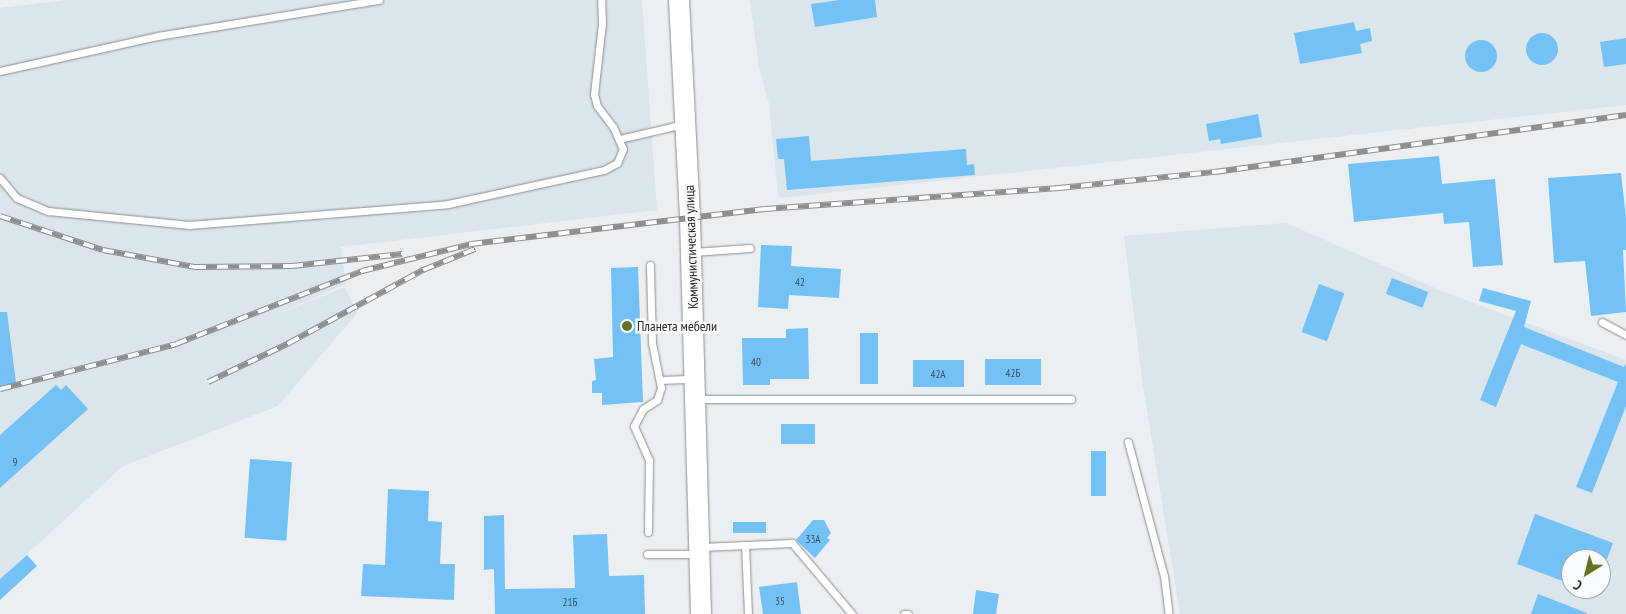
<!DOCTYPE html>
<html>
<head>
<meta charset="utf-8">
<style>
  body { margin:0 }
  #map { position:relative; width:1626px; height:614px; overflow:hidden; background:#eceff1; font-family:"PT Sans Narrow",sans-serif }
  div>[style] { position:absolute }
  .built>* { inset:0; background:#dbe5ec }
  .building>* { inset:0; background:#73c1f5; transform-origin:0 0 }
  .round { border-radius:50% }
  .roads { filter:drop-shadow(0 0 1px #898c8e) drop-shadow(0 0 1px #898c8e) }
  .lane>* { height:7px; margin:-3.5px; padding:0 3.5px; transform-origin:3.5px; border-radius:3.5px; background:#fff }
  .secondary>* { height:20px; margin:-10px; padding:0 10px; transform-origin:10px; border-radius:10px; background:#fff }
  .rail>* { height:5.5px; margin-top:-2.75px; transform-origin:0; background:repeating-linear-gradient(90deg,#f9fcfe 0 11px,#8d8f91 0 22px); box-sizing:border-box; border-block:1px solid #8d8f91 }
  .dots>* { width:14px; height:14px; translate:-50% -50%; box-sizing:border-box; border:2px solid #f9fcfe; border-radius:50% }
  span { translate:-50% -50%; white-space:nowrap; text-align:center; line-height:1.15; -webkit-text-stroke:5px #f9fcfe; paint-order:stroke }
  .number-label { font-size:11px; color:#3c505e }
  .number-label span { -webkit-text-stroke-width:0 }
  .street-label { font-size:14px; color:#2a2b2c }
  .poi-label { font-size:14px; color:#2a2b2c }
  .left { translate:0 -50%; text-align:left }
  .north { position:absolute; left:1561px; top:549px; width:50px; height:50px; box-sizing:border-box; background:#f9fcfe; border:1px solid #a6a8aa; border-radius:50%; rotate:216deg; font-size:14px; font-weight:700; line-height:20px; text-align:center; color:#2a2b2c }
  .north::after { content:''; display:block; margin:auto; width:18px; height:22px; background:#637320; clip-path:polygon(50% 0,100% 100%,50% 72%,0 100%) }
</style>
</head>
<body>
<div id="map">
  <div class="built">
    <div style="clip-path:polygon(65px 0,642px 0,657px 210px,341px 247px,346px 284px,266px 319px,345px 287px,357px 313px,278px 406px,123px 466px,0 579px,0 8px)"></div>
    <div style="clip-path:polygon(750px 0,1626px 0,1626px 105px,782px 198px,778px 195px,769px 104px,759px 68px)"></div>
    <div style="clip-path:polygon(evenodd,1286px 223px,1442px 291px,1626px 360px,1626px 614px,1180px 614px,1143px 386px,1124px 236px,1286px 223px,1571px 559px,1601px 559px,1601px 589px,1571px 589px,1571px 559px)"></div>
  </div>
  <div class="building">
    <div style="clip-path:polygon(840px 0,875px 0,877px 17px,815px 27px,811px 4px)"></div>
    <div style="clip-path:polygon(1354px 22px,1356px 31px,1370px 28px,1372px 41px,1360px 44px,1362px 53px,1300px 64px,1294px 33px)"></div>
    <div class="round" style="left:1526px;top:33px;width:32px;height:32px"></div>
    <div style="clip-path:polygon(1626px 38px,1626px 64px,1604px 67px,1600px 42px)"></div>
    <div class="round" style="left:1465px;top:40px;width:32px;height:32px"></div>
    <div style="clip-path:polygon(1258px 114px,1262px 137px,1221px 144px,1220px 139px,1209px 141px,1206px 124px)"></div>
    <div style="clip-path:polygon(809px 136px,811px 161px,966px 149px,967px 165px,974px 164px,975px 175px,787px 190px,784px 159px,778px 159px,776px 139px)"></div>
    <div style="clip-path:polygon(1439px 156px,1442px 184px,1495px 179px,1503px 265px,1473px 267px,1469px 222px,1444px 224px,1443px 213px,1354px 222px,1348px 164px)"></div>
    <div style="clip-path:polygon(1621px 173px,1626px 218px,1626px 250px,1623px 250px,1626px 312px,1591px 316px,1585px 261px,1554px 263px,1548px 178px)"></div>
    <div style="clip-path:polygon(761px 245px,792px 246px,791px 266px,841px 269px,839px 298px,789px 295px,788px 309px,758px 307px)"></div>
    <div style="clip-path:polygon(638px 267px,643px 402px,602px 405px,602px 393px,592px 393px,592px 381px,596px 380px,594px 359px,613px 357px,611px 268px)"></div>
    <div style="left:1392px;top:278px;width:39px;height:17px;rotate:21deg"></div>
    <div style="left:1319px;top:284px;width:27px;height:51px;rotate:20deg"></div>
    <div style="clip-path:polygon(1483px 288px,1531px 301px,1524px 327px,1624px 367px,1626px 364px,1626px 406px,1592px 493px,1576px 487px,1618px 382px,1521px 344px,1496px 407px,1480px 400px,1516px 311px,1479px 301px)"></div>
    <div style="clip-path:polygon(0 312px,7px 312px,16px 383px,0 386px)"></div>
    <div style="clip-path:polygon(808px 328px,809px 379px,770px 379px,770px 385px,743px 385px,742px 338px,786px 338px,786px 329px)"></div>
    <div style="left:860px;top:333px;width:18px;height:51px"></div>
    <div style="left:1041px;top:359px;width:26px;height:56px;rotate:90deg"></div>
    <div style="left:964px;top:360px;width:27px;height:51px;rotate:90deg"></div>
    <div style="clip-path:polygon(56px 385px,61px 390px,66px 385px,88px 409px,0 488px,0 435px)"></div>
    <div style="left:781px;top:424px;width:34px;height:20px"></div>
    <div style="left:1091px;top:451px;width:15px;height:45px"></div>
    <div style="left:250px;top:459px;width:42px;height:79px;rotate:4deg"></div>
    <div style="clip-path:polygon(388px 489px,429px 491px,428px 521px,442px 522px,440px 564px,455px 564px,454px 600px,361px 596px,363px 564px,385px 565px)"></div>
    <div style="clip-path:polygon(1535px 514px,1613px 543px,1607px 559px,1571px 559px,1571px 584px,1517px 564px)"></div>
    <div style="clip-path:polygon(504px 515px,505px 589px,575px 588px,573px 535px,607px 534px,609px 576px,644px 575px,645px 614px,495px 614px,494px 569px,484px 570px,484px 516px)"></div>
    <div style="clip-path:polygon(813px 520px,824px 520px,831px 533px,827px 538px,830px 540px,815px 558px,796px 540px)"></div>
    <div style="left:733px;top:522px;width:33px;height:11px"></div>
    <div style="clip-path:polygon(27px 555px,37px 566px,0 600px,0 579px)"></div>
    <div style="clip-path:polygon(797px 582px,801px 614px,763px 614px,759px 587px)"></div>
    <div style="clip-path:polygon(976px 590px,999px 594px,996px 614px,973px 614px)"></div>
    <div style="clip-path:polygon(1538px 594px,1587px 613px,1587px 614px,1531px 614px)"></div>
  </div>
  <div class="roads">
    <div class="lane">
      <div style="left:0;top:71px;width:162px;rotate:-12.5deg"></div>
      <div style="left:158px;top:36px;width:224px;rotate:-9.3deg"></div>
      <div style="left:619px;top:139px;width:67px;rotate:-13deg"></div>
      <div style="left:0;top:178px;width:26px;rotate:50deg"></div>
      <div style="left:17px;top:198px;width:34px;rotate:23deg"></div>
      <div style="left:48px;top:211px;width:142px;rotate:5.7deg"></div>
      <div style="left:189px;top:225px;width:260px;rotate:-4.6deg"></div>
      <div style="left:448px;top:204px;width:160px;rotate:-12.3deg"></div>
      <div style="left:604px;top:170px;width:15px;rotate:-28deg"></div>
      <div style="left:617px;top:163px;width:15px;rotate:-67deg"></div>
      <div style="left:623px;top:149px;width:24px;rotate:-114deg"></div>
      <div style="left:613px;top:127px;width:26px;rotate:-127deg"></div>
      <div style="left:597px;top:106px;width:12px;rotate:-104deg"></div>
      <div style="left:594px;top:94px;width:70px;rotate:-83.5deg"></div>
      <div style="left:602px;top:24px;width:24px;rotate:-92deg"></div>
      <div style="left:693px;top:252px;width:57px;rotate:-4deg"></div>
      <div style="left:1602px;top:322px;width:27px;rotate:28deg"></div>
      <div style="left:660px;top:380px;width:33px;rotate:-2deg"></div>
      <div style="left:697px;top:399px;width:374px"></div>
      <div style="left:1128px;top:442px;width:139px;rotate:75deg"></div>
      <div style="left:1164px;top:576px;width:38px;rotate:83deg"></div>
      <div style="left:648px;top:532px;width:72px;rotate:-89.2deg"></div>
      <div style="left:649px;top:460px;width:37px;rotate:-114deg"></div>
      <div style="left:634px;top:426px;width:19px;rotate:-62deg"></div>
      <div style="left:643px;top:409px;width:17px;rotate:-33deg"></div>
      <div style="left:657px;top:400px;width:13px;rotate:-72deg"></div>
      <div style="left:661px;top:388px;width:46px;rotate:-101.3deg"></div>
      <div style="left:652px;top:343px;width:78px;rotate:-91.5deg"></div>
      <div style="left:745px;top:545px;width:69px;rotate:87.5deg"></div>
      <div style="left:701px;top:547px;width:91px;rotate:-2.5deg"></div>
      <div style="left:792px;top:543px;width:93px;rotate:49.8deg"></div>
      <div style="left:647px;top:554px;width:50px"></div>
      <div style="left:904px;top:614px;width:4px"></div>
    </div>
    <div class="secondary">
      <div style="left:679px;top:0;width:219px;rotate:87.1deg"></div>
      <div style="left:690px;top:219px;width:395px;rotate:88.4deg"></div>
    </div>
  </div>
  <div class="rail">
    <div style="left:0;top:216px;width:108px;rotate:18.3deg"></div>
    <div style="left:103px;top:250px;width:94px;rotate:10.5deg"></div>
    <div style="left:195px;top:267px;width:97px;rotate:-0.6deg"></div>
    <div style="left:292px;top:266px;width:111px;rotate:-6.2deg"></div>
    <div style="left:208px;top:382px;width:90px;rotate:-25.7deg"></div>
    <div style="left:289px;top:343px;width:153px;rotate:-28.6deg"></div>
    <div style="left:423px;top:270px;width:56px;rotate:-22deg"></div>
    <div style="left:0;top:389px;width:182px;rotate:-14.3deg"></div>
    <div style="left:176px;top:344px;width:200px;rotate:-21.4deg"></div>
    <div style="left:362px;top:271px;width:112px;rotate:-13.9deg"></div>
    <div style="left:471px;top:244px;width:296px;rotate:-6.8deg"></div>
    <div style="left:765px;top:209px;width:295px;rotate:-4.1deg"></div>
    <div style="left:1059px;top:188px;width:157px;rotate:-5.9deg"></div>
    <div style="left:1215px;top:172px;width:415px;rotate:-7.9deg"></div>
  </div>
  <div class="dots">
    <div style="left:627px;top:326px;background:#637320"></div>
  </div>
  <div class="number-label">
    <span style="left:800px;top:282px">42</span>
    <span style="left:756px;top:362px">40</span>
    <span style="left:1013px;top:373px">42Б</span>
    <span style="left:938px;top:374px">42А</span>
    <span style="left:15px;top:462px">9</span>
    <span style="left:813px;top:539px">33А</span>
    <span style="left:780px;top:601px">35</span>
    <span style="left:570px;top:602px">21Б</span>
  </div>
  <div class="street-label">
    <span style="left:691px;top:247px;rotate:-92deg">Коммунистическая улица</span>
  </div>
  <div class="poi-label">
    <span class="left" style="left:637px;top:326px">Планета мебели</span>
  </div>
  <div class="north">С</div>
</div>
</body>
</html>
